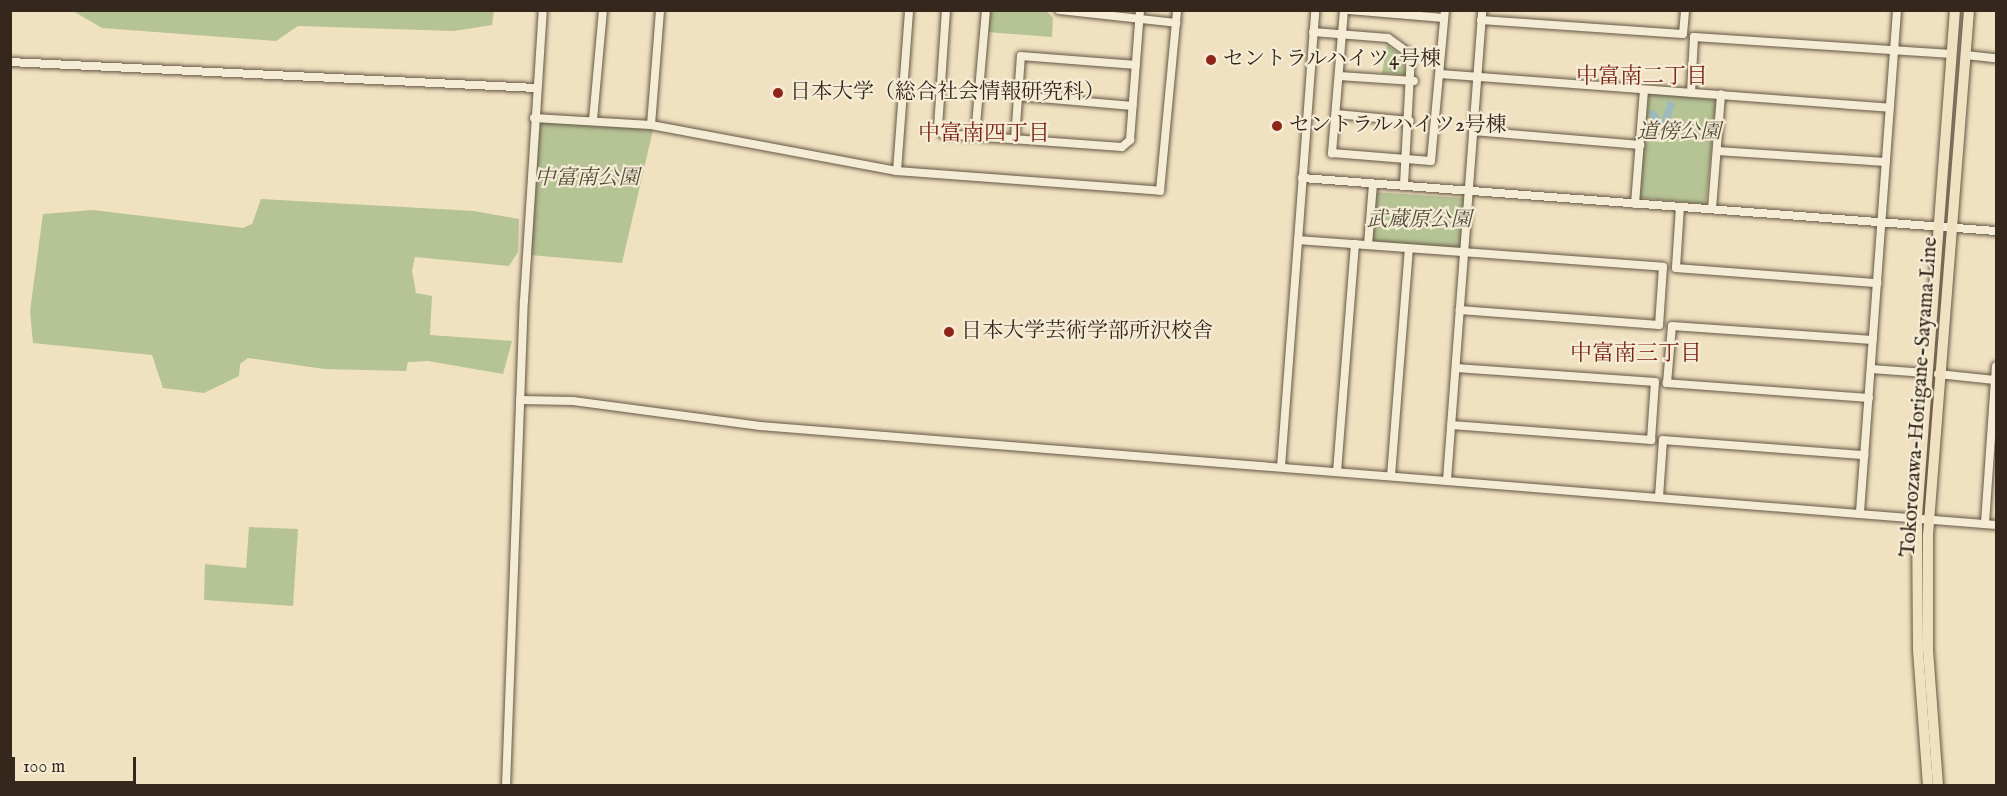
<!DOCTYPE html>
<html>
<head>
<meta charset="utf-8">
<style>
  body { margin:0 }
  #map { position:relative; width:2007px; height:796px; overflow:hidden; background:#f0e1c0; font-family:"IM FELL English","Noto Serif JP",serif }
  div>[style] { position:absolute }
  .green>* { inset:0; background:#b6c395; transform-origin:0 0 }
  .water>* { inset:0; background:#9ebbbc }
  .roads { filter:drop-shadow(0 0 2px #645644) drop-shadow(0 0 2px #645644) }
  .minor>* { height:8px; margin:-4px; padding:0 4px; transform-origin:4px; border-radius:4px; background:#f5ecd6 }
  .major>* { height:10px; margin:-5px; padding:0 5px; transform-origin:5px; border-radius:5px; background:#f0e1c0 }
  .dots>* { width:16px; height:16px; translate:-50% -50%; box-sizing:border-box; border:3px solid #f5ecd6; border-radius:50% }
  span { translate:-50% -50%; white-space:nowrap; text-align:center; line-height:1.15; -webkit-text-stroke:4.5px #f5ecd6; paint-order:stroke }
  .poi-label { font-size:21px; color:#35271b }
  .left { translate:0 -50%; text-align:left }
  .park-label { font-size:21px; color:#554e3a; font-style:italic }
  .street-label { font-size:21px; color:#35271b }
  .neighbourhood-label { font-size:22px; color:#7a1f14 }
  .frame { position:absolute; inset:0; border:12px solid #35271b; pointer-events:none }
  .scale { position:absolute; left:12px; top:757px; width:124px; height:27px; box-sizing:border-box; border:3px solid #35271b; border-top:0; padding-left:8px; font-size:18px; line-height:21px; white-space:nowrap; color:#35271b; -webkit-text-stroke:4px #f5ecd6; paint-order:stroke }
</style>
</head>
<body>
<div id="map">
  <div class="green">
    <div style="clip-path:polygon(73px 11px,494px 11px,492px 25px,454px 31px,298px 26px,276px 41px,102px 28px)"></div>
    <div style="clip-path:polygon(989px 11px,1047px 11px,1053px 18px,1052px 37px,987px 32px)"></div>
    <div style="clip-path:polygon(1387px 45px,1404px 57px,1405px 75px,1382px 73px)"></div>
    <div style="left:1649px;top:93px;width:68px;height:105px;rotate:6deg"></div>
    <div style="clip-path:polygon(540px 121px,653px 130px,622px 263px,530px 255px)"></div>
    <div style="left:1375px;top:192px;width:90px;height:50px;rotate:4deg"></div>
    <div style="clip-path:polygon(261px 199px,474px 211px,519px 219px,518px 252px,509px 266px,415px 257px,412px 271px,416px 293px,432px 296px,430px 335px,512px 341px,503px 374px,428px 361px,408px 362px,406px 371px,324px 369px,248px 358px,240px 364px,239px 376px,204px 393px,163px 388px,152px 355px,33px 343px,30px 311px,43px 214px,93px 210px,243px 228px,252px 224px)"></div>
    <div style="clip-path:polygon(249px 527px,298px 529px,293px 606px,204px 600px,205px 564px,246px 568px)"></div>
  </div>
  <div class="water">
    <div style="clip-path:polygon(1668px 100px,1675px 104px,1665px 137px,1653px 127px,1649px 112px,1654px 109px,1662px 120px)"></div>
  </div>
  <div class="roads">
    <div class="minor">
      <div style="left:946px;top:10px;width:116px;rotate:93.9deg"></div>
      <div style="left:938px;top:126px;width:9px;rotate:58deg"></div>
      <div style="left:943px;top:134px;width:179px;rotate:4.2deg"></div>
      <div style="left:1122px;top:147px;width:11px;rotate:-41deg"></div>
      <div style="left:1130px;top:140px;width:130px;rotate:-85.6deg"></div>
      <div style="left:1059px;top:10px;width:118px;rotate:6.3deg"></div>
      <div style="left:1344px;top:10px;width:144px;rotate:94.8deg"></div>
      <div style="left:1332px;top:153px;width:99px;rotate:4.6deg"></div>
      <div style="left:1431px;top:161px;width:152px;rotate:-84.7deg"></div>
      <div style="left:1349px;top:10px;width:95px;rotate:4.8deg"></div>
      <div style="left:1481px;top:20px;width:202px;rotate:4deg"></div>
      <div style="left:1683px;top:34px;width:24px;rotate:-85deg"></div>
      <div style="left:1313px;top:32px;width:75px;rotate:4.6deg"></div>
      <div style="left:1388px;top:38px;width:29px;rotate:36deg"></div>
      <div style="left:1411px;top:55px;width:131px;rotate:93.1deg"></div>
      <div style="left:1965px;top:55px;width:31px;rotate:6deg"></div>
      <div style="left:10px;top:62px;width:527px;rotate:2.83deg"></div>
      <div style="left:1440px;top:74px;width:451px;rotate:4.3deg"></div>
      <div style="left:1339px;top:76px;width:75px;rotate:3.8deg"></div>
      <div style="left:1691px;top:93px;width:56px;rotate:-86.9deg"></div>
      <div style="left:1694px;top:37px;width:258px;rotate:3.8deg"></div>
      <div style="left:1018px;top:96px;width:115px;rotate:5deg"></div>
      <div style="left:1336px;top:114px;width:74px;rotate:5.4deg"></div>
      <div style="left:534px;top:118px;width:117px;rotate:3.4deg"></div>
      <div style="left:651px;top:125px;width:250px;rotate:10.6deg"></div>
      <div style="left:897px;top:171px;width:264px;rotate:4.3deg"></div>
      <div style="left:1160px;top:191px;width:182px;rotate:-84.6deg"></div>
      <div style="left:593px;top:120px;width:110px;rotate:-84.8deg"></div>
      <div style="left:651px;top:125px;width:115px;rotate:-85.5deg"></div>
      <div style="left:1473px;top:131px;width:168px;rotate:4.8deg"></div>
      <div style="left:975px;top:136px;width:126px;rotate:-85deg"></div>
      <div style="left:1015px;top:139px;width:83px;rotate:-85.9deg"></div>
      <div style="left:1021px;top:56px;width:115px;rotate:4.5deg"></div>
      <div style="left:1717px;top:151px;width:169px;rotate:3.7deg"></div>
      <div style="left:897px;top:171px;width:161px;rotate:-85.7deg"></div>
      <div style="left:1302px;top:178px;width:696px;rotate:4.37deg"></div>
      <div style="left:1635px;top:204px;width:114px;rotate:-85.5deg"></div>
      <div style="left:1680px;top:207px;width:61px;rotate:93.8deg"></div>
      <div style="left:1676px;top:268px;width:202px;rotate:4.3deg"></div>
      <div style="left:1712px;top:209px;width:115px;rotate:-85.5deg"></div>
      <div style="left:1298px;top:240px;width:366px;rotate:4.2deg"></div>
      <div style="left:1663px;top:267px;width:58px;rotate:93.9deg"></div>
      <div style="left:1659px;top:325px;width:200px;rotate:-175.7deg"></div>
      <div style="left:1368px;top:245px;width:61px;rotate:-85.3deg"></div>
      <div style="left:1871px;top:369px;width:55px;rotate:4.2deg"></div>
      <div style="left:1938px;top:374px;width:57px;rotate:6deg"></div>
      <div style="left:1869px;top:398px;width:203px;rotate:-175.8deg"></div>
      <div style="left:1667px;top:383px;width:57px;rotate:-85deg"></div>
      <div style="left:1672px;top:326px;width:201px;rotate:4deg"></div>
      <div style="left:520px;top:400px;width:53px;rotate:1.1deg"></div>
      <div style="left:573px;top:401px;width:189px;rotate:7.6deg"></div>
      <div style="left:760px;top:426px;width:1240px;rotate:4.58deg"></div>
      <div style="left:1451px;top:425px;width:201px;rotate:4.3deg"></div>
      <div style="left:1651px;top:440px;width:58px;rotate:-86.1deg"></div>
      <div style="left:1655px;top:382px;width:199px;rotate:-176deg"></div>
      <div style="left:1281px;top:467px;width:458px;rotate:-85.7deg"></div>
      <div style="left:1337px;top:472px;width:229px;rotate:-85.5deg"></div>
      <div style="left:1391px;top:476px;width:228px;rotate:-85.5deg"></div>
      <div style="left:1447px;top:480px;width:471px;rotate:-85.7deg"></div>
      <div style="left:1659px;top:497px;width:57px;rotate:-86deg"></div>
      <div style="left:1663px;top:440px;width:202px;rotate:4.3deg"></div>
      <div style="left:1860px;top:512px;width:503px;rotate:-85.78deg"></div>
      <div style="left:1985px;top:523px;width:157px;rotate:-86deg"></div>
      <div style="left:506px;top:786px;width:485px;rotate:-87.9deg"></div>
      <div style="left:524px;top:301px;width:292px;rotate:-86.3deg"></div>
    </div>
    <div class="major">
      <div style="left:1928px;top:786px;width:137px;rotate:-94.2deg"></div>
      <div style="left:1918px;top:649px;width:133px;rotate:-90.4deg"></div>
      <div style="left:1917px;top:516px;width:507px;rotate:-85.71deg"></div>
      <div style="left:1938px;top:786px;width:137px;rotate:-94.2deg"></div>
      <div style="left:1928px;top:649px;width:114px;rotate:-90deg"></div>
      <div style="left:1928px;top:535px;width:527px;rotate:-85.53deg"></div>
    </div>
  </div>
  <div class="dots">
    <div style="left:1211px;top:60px;background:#8f2418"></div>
    <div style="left:778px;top:93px;background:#8f2418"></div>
    <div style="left:1277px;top:126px;background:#8f2418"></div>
    <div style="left:949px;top:332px;background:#8f2418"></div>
  </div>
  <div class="poi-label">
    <span class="left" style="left:1223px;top:60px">セントラルハイツ4号棟</span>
    <span class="left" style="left:790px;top:93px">日本大学（総合社会情報研究科）</span>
    <span class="left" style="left:1289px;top:126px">セントラルハイツ2号棟</span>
    <span class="left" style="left:961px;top:332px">日本大学芸術学部所沢校舎</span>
  </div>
  <div class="park-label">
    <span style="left:1679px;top:133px">道傍公園</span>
    <span style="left:587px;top:179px">中富南公園</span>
    <span style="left:1419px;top:221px">武蔵原公園</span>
  </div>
  <div class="street-label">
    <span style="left:1920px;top:397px;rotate:-86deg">Tokorozawa-Horigane-Sayama Line</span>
  </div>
  <div class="neighbourhood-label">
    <span style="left:1642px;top:78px">中富南二丁目</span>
    <span style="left:984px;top:135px">中富南四丁目</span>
    <span style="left:1636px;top:355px">中富南三丁目</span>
  </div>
  <div class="frame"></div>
  <div class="scale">100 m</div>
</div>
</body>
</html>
